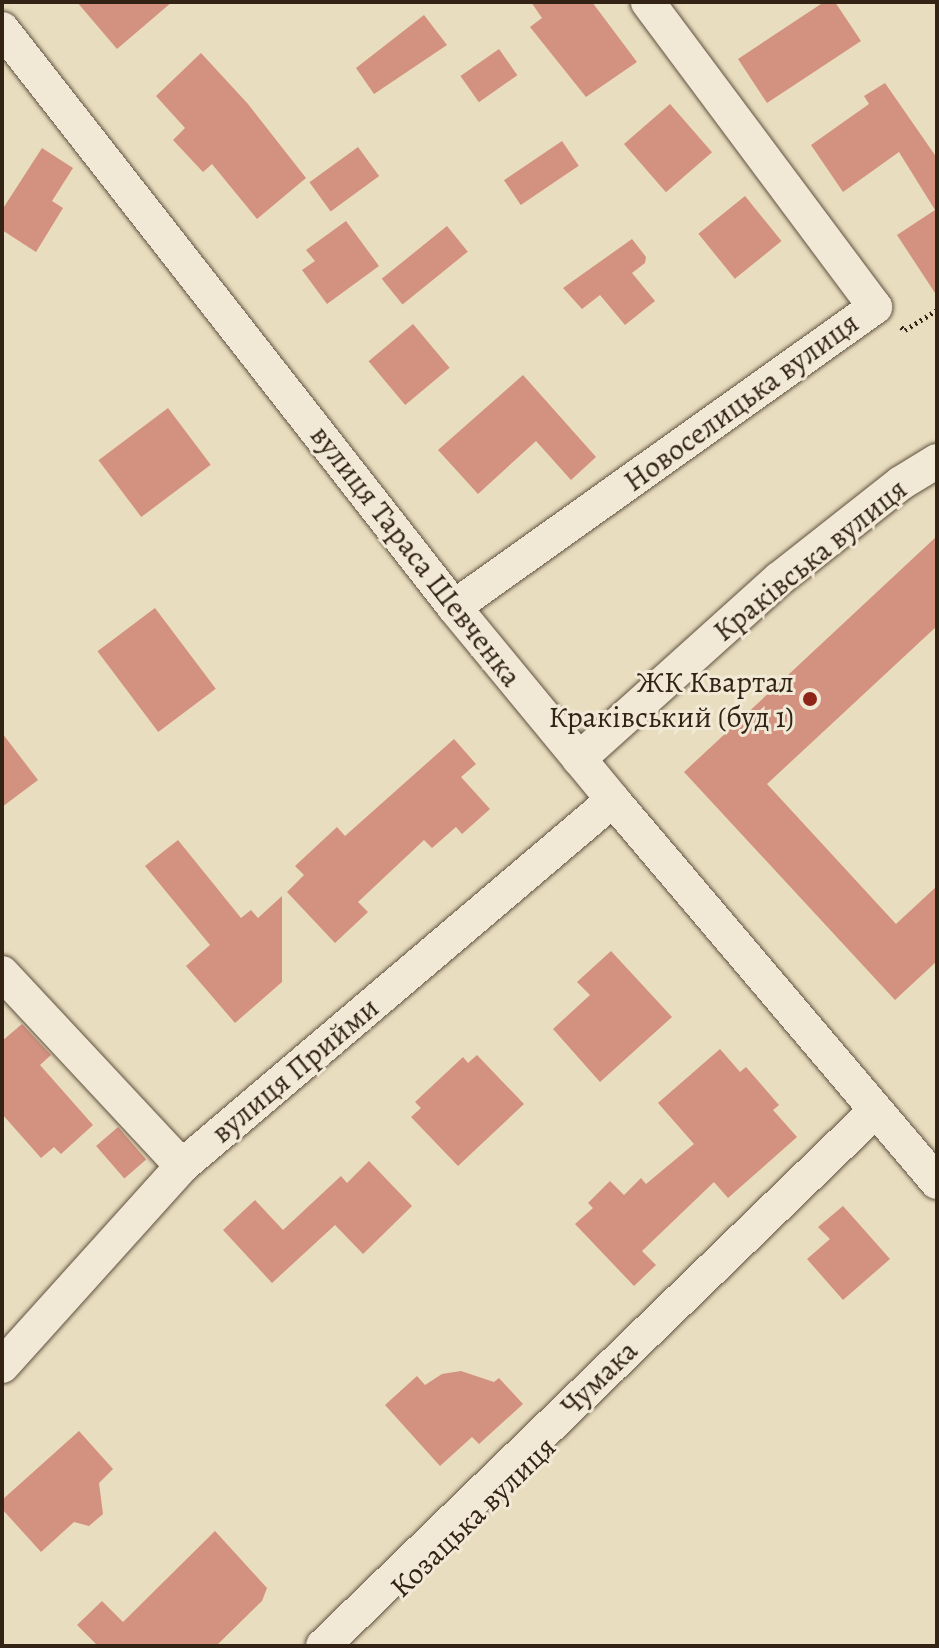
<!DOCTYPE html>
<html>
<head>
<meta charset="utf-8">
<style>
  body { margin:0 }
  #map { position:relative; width:939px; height:1648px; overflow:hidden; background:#e9ddbf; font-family:Alegreya,serif }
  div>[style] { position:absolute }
  .building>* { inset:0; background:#d3917f; transform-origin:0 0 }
  .path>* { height:5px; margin-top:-2.5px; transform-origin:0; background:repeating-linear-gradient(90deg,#322315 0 2px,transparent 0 6px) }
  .roads { filter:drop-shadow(0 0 2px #605240) drop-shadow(0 0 2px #605240) }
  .minor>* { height:34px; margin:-17px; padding:0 17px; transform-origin:17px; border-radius:17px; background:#f1e9d5 }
  .dots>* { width:22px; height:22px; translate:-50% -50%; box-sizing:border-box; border:4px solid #f1e9d5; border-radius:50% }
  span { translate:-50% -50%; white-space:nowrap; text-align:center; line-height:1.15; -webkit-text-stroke:6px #f1e9d5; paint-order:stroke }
  .street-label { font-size:30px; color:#322315 }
  .poi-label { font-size:30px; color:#322315 }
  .right { translate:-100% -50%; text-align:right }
  .frame { position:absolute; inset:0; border:4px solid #322315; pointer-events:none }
</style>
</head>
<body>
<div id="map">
  <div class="building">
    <div style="clip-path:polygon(77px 2px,172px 2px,117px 49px)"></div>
    <div style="clip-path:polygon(531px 2px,592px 2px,637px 62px,586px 97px,530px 27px,542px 18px)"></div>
    <div style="clip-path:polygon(824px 2px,835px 2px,861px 41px,767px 103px,738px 59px)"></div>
    <div style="clip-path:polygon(424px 15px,447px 45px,374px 94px,356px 68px)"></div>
    <div style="left:499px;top:49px;width:32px;height:47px;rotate:55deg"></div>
    <div style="clip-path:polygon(201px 53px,248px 104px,306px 178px,257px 219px,212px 164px,203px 172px,173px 140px,185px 128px,156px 96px)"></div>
    <div style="clip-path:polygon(885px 83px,937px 158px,937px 296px,897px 235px,935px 210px,899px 152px,843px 192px,811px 145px,869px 104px,864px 96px)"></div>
    <div style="left:670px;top:104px;width:64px;height:61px;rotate:49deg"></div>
    <div style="left:562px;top:141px;width:30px;height:70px;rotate:56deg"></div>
    <div style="left:358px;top:147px;width:36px;height:60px;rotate:54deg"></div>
    <div style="clip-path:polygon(42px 148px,73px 168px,52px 201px,63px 208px,36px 252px,2px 230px,2px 210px)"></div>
    <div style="left:745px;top:196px;width:58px;height:60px;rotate:51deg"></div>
    <div style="clip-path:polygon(346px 221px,379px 266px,327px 304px,302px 270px,315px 261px,306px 250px)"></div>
    <div style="left:447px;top:226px;width:33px;height:84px;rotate:51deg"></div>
    <div style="clip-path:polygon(632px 239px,646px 257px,645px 263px,632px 273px,655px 301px,625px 325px,600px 295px,582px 309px,563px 288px)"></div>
    <div style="left:413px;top:324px;width:57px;height:58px;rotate:50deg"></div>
    <div style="clip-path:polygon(523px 375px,596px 457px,571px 480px,536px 441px,478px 494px,438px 450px)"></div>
    <div style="left:168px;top:408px;width:71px;height:87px;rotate:53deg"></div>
    <div style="clip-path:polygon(937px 536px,937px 626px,767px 784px,896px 924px,937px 886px,937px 961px,895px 1000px,684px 772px)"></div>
    <div style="left:155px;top:608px;width:101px;height:72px;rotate:53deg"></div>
    <div style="clip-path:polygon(2px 733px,38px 780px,2px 807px)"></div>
    <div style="clip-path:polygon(454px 739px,476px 764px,461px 777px,490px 809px,462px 834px,456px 827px,432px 848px,424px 840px,358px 902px,368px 912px,335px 943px,287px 892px,304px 875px,295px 866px,337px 827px,345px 836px)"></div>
    <div style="clip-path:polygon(178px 840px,241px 918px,251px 910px,258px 918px,282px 896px,282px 982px,235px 1023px,186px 966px,210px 945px,145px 866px)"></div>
    <div style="clip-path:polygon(611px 951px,672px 1017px,600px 1082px,553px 1029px,590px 995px,577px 982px)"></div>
    <div style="clip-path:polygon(22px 1024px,51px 1055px,40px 1065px,93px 1125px,61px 1154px,54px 1147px,41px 1158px,2px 1114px,2px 1041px)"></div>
    <div style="clip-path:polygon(720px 1049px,740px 1072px,746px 1067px,779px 1105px,773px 1110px,797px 1137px,728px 1198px,714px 1182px,642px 1251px,656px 1265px,634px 1286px,575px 1224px,593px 1208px,588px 1203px,610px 1181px,624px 1195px,641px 1178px,646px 1184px,694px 1144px,658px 1103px)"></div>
    <div style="clip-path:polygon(477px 1055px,524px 1104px,458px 1166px,411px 1117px,421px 1108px,415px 1102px,463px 1057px,468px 1063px)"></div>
    <div style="left:118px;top:1127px;width:43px;height:29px;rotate:49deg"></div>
    <div style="clip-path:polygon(369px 1161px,412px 1206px,363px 1254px,335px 1225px,272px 1283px,223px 1230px,255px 1200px,283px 1230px,341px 1176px,347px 1183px)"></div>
    <div style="clip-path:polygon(843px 1206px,890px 1259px,843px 1300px,807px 1259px,830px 1239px,818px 1227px)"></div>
    <div style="clip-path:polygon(461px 1371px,494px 1382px,499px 1378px,523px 1404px,479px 1444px,472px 1437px,440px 1466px,385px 1405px,417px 1376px,425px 1385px,442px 1374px)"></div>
    <div style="clip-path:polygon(79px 1431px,113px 1469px,99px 1483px,103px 1514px,89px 1526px,74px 1522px,41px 1552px,2px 1509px,2px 1500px)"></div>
    <div style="clip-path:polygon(215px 1531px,267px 1588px,262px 1601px,216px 1646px,98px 1646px,77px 1625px,102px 1601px,123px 1622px)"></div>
  </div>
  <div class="path">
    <div style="left:901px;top:327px;width:5px;rotate:37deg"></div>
    <div style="left:905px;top:330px;width:38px;rotate:-32deg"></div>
  </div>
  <div class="roads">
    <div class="minor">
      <div style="left:2px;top:29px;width:734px;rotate:51.97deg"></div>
      <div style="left:454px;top:607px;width:250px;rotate:50.5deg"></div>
      <div style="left:613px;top:800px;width:501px;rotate:49.7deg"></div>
      <div style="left:454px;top:607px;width:517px;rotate:-35.47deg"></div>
      <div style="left:875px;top:307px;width:380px;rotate:-126.7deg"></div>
      <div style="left:579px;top:759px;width:269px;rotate:-42deg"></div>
      <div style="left:779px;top:579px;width:155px;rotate:-38.2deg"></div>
      <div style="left:901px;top:483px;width:42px;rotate:-31.4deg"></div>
      <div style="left:2px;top:973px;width:264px;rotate:47deg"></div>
      <div style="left:2px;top:1366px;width:269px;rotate:-48deg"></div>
      <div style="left:182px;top:1166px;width:565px;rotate:-40.34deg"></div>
      <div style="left:323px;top:1646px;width:769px;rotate:-44.1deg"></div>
    </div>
  </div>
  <div class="dots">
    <div style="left:810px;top:699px;background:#8f2418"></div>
  </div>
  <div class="street-label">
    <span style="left:741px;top:402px;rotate:-36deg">Новоселицька вулиця</span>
    <span style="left:416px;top:556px;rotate:52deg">вулиця Тараса Шевченка</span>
    <span style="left:810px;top:560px;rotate:-39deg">Краківська вулиця</span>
    <span style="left:295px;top:1070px;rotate:-40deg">вулиця Прийми</span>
    <span style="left:599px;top:1378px;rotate:-44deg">Чумака</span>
    <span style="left:473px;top:1517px;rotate:-44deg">Козацька вулиця</span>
  </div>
  <div class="poi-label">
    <span class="right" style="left:794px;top:699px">ЖК Квартал<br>Краківський (буд 1)</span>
  </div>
  <div class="frame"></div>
</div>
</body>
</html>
